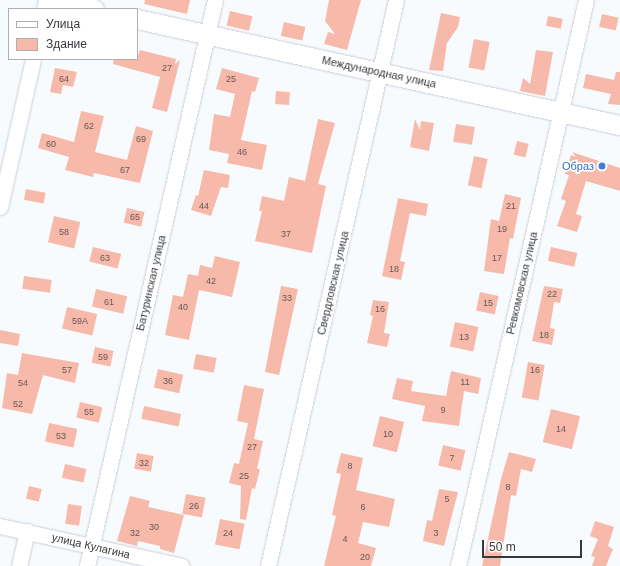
<!DOCTYPE html>
<html>
<head>
<meta charset="utf-8">
<style>
  body { margin:0 }
  #map { position:relative; width:620px; height:566px; overflow:hidden; background:#f8fbfe; font-family:Arial,sans-serif }
  div>[style] { position:absolute }
  .building>* { inset:0; background:#f7b9a9; transform-origin:0 0 }
  .roads { filter:drop-shadow(0 0 1px #cad0d8) drop-shadow(0 0 1px #cad0d8) }
  .minor>* { height:15px; margin:-7.5px; padding:0 7.5px; transform-origin:7.5px; border-radius:7.5px; background:#fff }
  .major>* { height:19px; margin:-9.5px; padding:0 9.5px; transform-origin:9.5px; border-radius:9.5px; background:#fff }
  .dots>* { width:11px; height:11px; translate:-50% -50%; box-sizing:border-box; border:2px solid #fff; border-radius:50% }
  span { translate:-50% -50%; white-space:nowrap; text-align:center; line-height:1.15; -webkit-text-stroke:3.5px #fff; paint-order:stroke }
  .number-label { font-size:9px; color:#665857 }
  .number-label span { -webkit-text-stroke-width:0 }
  .street-label { font-size:11px; color:#36383c }
  .shop-label { font-size:11px; color:#366cbe }
  .right { translate:-100% -50%; text-align:right }
  .legend { position:absolute; left:8px; top:8px; width:130px; height:52px; box-sizing:border-box; background:#fff; border:1px solid #afafb1; margin:0; padding:5px 7px; list-style:none; font-size:12px; color:#36383c }
  .legend li { display:flex; align-items:center; gap:8px; height:20px }
  .legend b { width:20px; border:1px solid #afafb1 }
  .scale { position:absolute; left:482px; top:540px; width:100px; height:18px; box-sizing:border-box; border:2px solid #36383c; border-top:0; padding-left:5px; font-size:12px; line-height:14px; white-space:nowrap; color:#36383c; -webkit-text-stroke:3px #fff; paint-order:stroke }
</style>
</head>
<body>
<div id="map">
  <div class="building">
    <div style="clip-path:polygon(145px 0,190px 0,187px 14px,144px 4px)"></div>
    <div style="clip-path:polygon(329px 0,361px 0,347px 50px,324px 44px,328px 32px,335px 34px,325px 21px)"></div>
    <div style="left:230px;top:11px;width:23px;height:15px;rotate:13deg"></div>
    <div style="clip-path:polygon(441px 13px,460px 17px,458px 27px,447px 43px,443px 71px,429px 70px)"></div>
    <div style="left:602px;top:14px;width:17px;height:13px;rotate:13deg"></div>
    <div style="left:548px;top:16px;width:15px;height:10px;rotate:11deg"></div>
    <div style="left:284px;top:22px;width:22px;height:14px;rotate:13deg"></div>
    <div style="left:474px;top:39px;width:16px;height:29px;rotate:11deg"></div>
    <div style="clip-path:polygon(140px 50px,176px 59px,175px 64px,180px 60px,167px 112px,152px 108px,160px 77px,113px 64px,114px 59px,137px 59px)"></div>
    <div style="clip-path:polygon(536px 50px,553px 52px,545px 96px,520px 91px,523px 78px,530px 84px)"></div>
    <div style="clip-path:polygon(55px 68px,77px 72px,73px 87px,63px 85px,61px 94px,50px 92px)"></div>
    <div style="clip-path:polygon(222px 68px,259px 78px,255px 92px,252px 91px,241px 140px,267px 145px,262px 170px,227px 163px,229px 154px,209px 150px,214px 114px,230px 117px,235px 94px,216px 89px)"></div>
    <div style="clip-path:polygon(616px 72px,620px 72px,620px 105px,608px 104px,611px 94px,583px 88px,586px 74px,614px 80px)"></div>
    <div style="left:276px;top:91px;width:14px;height:13px;rotate:4deg"></div>
    <div style="clip-path:polygon(81px 111px,104px 116px,95px 152px,127px 160px,136px 126px,153px 131px,140px 183px,94px 173px,93px 177px,65px 170px,69px 157px,38px 148px,42px 133px,74px 142px)"></div>
    <div style="clip-path:polygon(318px 119px,335px 123px,318px 184px,326px 186px,312px 253px,255px 241px,262px 211px,259px 211px,262px 196px,284px 201px,289px 177px,305px 181px)"></div>
    <div style="clip-path:polygon(415px 119px,420px 130px,421px 121px,434px 123px,429px 151px,410px 147px)"></div>
    <div style="left:456px;top:124px;width:19px;height:18px;rotate:9deg"></div>
    <div style="left:517px;top:141px;width:12px;height:14px;rotate:14deg"></div>
    <div style="clip-path:polygon(572px 152px,620px 168px,620px 191px,586px 181px,576px 214px,582px 216px,577px 232px,557px 226px,566px 201px,561px 199px,569px 175px,565px 174px,571px 155px,576px 157px)"></div>
    <div style="left:474px;top:156px;width:14px;height:30px;rotate:12deg"></div>
    <div style="clip-path:polygon(204px 170px,230px 175px,228px 188px,221px 187px,211px 216px,191px 210px,196px 195px,198px 196px)"></div>
    <div style="left:26px;top:189px;width:20px;height:11px;rotate:11deg"></div>
    <div style="clip-path:polygon(505px 194px,521px 198px,513px 239px,510px 238px,504px 274px,484px 271px,491px 219px,499px 221px)"></div>
    <div style="clip-path:polygon(398px 198px,428px 204px,426px 216px,410px 213px,400px 261px,405px 262px,401px 280px,382px 276px)"></div>
    <div style="left:127px;top:208px;width:18px;height:15px;rotate:13deg"></div>
    <div style="left:54px;top:216px;width:27px;height:27px;rotate:13deg"></div>
    <div style="left:93px;top:247px;width:29px;height:15px;rotate:14deg"></div>
    <div style="left:551px;top:247px;width:27px;height:14px;rotate:13deg"></div>
    <div style="clip-path:polygon(215px 256px,240px 262px,232px 297px,199px 290px,189px 340px,165px 335px,173px 295px,183px 297px,188px 274px,198px 276px,200px 265px,212px 268px)"></div>
    <div style="left:24px;top:276px;width:28px;height:13px;rotate:8deg"></div>
    <div style="clip-path:polygon(281px 286px,298px 289px,279px 375px,265px 372px)"></div>
    <div style="clip-path:polygon(544px 286px,563px 289px,560px 303px,554px 302px,550px 328px,555px 329px,552px 345px,532px 341px)"></div>
    <div style="left:96px;top:289px;width:32px;height:18px;rotate:13deg"></div>
    <div style="left:480px;top:292px;width:19px;height:19px;rotate:12deg"></div>
    <div style="clip-path:polygon(373px 300px,389px 302px,384px 333px,390px 334px,387px 347px,367px 343px,373px 316px,370px 315px)"></div>
    <div style="left:67px;top:307px;width:31px;height:22px;rotate:13deg"></div>
    <div style="left:455px;top:322px;width:24px;height:25px;rotate:12deg"></div>
    <div style="clip-path:polygon(0 330px,20px 334px,18px 346px,0 343px)"></div>
    <div style="left:95px;top:347px;width:19px;height:16px;rotate:12deg"></div>
    <div style="clip-path:polygon(22px 353px,79px 363px,75px 383px,43px 375px,32px 414px,2px 408px,7px 373px,18px 375px)"></div>
    <div style="left:196px;top:354px;width:21px;height:15px;rotate:11deg"></div>
    <div style="left:528px;top:362px;width:17px;height:36px;rotate:10deg"></div>
    <div style="left:158px;top:369px;width:26px;height:19px;rotate:13deg"></div>
    <div style="clip-path:polygon(451px 371px,481px 378px,478px 394px,464px 391px,459px 426px,422px 421px,425px 406px,392px 399px,397px 378px,413px 381px,411px 391px,446px 396px)"></div>
    <div style="clip-path:polygon(244px 385px,264px 389px,254px 439px,263px 441px,257px 469px,260px 469px,255px 489px,252px 488px,246px 520px,240px 519px,241px 486px,229px 483px,234px 463px,239px 464px,248px 423px,237px 421px)"></div>
    <div style="left:80px;top:402px;width:23px;height:16px;rotate:13deg"></div>
    <div style="left:144px;top:406px;width:38px;height:13px;rotate:12deg"></div>
    <div style="left:551px;top:409px;width:30px;height:34px;rotate:14deg"></div>
    <div style="left:380px;top:416px;width:25px;height:31px;rotate:14deg"></div>
    <div style="left:49px;top:423px;width:29px;height:19px;rotate:12deg"></div>
    <div style="left:443px;top:445px;width:23px;height:21px;rotate:13deg"></div>
    <div style="clip-path:polygon(509px 452px,536px 459px,532px 472px,521px 469px,516px 496px,511px 495px,500px 566px,482px 566px,501px 479px)"></div>
    <div style="left:137px;top:453px;width:17px;height:16px;rotate:10deg"></div>
    <div style="clip-path:polygon(341px 453px,363px 458px,356px 490px,395px 499px,389px 527px,363px 522px,358px 543px,376px 548px,371px 566px,324px 566px,336px 516px,332px 515px,341px 474px,336px 473px)"></div>
    <div style="left:65px;top:464px;width:22px;height:14px;rotate:13deg"></div>
    <div style="left:29px;top:486px;width:13px;height:13px;rotate:13deg"></div>
    <div style="clip-path:polygon(439px 489px,458px 492px,444px 546px,423px 541px,427px 520px,432px 521px)"></div>
    <div style="left:186px;top:494px;width:20px;height:20px;rotate:11deg"></div>
    <div style="clip-path:polygon(130px 496px,150px 501px,148px 507px,184px 515px,174px 553px,160px 549px,160px 546px,138px 541px,137px 546px,117px 541px)"></div>
    <div style="left:68px;top:504px;width:14px;height:20px;rotate:8deg"></div>
    <div style="left:220px;top:519px;width:25px;height:26px;rotate:11deg"></div>
    <div style="clip-path:polygon(595px 521px,614px 527px,608px 546px,613px 549px,606px 566px,592px 566px,595px 557px,591px 556px,598px 539px,590px 536px)"></div>
  </div>
  <div class="roads">
    <div class="minor">
      <div style="left:44px;top:9px;width:9px;rotate:-77deg"></div>
      <div style="left:0;top:207px;width:152px;rotate:-77.4deg"></div>
      <div style="left:0;top:526px;width:186px;rotate:12.4deg"></div>
      <div style="left:19px;top:566px;width:36px;rotate:-77deg"></div>
      <div style="left:87px;top:566px;width:580px;rotate:-77.26deg"></div>
      <div style="left:268px;top:566px;width:580px;rotate:-77.26deg"></div>
      <div style="left:458px;top:566px;width:580px;rotate:-77.26deg"></div>
    </div>
    <div class="major">
      <div style="left:53px;top:0;width:42px;rotate:12.4deg"></div>
      <div style="left:137px;top:19px;width:494px;rotate:12.4deg"></div>
    </div>
  </div>
  <div class="dots">
    <div style="left:602px;top:166px;background:#3f7fe0"></div>
  </div>
  <div class="number-label">
    <span style="left:167px;top:68px">27</span>
    <span style="left:64px;top:79px">64</span>
    <span style="left:231px;top:79px">25</span>
    <span style="left:89px;top:126px">62</span>
    <span style="left:141px;top:139px">69</span>
    <span style="left:51px;top:144px">60</span>
    <span style="left:242px;top:152px">46</span>
    <span style="left:125px;top:170px">67</span>
    <span style="left:204px;top:206px">44</span>
    <span style="left:511px;top:206px">21</span>
    <span style="left:135px;top:217px">65</span>
    <span style="left:502px;top:229px">19</span>
    <span style="left:64px;top:232px">58</span>
    <span style="left:286px;top:234px">37</span>
    <span style="left:105px;top:258px">63</span>
    <span style="left:497px;top:258px">17</span>
    <span style="left:394px;top:269px">18</span>
    <span style="left:211px;top:281px">42</span>
    <span style="left:552px;top:294px">22</span>
    <span style="left:287px;top:298px">33</span>
    <span style="left:109px;top:302px">61</span>
    <span style="left:488px;top:303px">15</span>
    <span style="left:183px;top:307px">40</span>
    <span style="left:380px;top:309px">16</span>
    <span style="left:80px;top:321px">59А</span>
    <span style="left:544px;top:335px">18</span>
    <span style="left:464px;top:337px">13</span>
    <span style="left:103px;top:357px">59</span>
    <span style="left:67px;top:370px">57</span>
    <span style="left:535px;top:370px">16</span>
    <span style="left:168px;top:381px">36</span>
    <span style="left:465px;top:382px">11</span>
    <span style="left:23px;top:383px">54</span>
    <span style="left:18px;top:404px">52</span>
    <span style="left:443px;top:410px">9</span>
    <span style="left:89px;top:412px">55</span>
    <span style="left:561px;top:429px">14</span>
    <span style="left:388px;top:434px">10</span>
    <span style="left:61px;top:436px">53</span>
    <span style="left:252px;top:447px">27</span>
    <span style="left:452px;top:458px">7</span>
    <span style="left:144px;top:463px">32</span>
    <span style="left:350px;top:466px">8</span>
    <span style="left:244px;top:476px">25</span>
    <span style="left:508px;top:487px">8</span>
    <span style="left:447px;top:499px">5</span>
    <span style="left:194px;top:506px">26</span>
    <span style="left:363px;top:507px">6</span>
    <span style="left:154px;top:527px">30</span>
    <span style="left:135px;top:533px">32</span>
    <span style="left:228px;top:533px">24</span>
    <span style="left:436px;top:533px">3</span>
    <span style="left:345px;top:539px">4</span>
    <span style="left:365px;top:557px">20</span>
  </div>
  <div class="street-label">
    <span style="left:379px;top:72px;rotate:12deg">Международная улица</span>
    <span style="left:151px;top:283px;rotate:-77deg">Батуринская улица</span>
    <span style="left:333px;top:283px;rotate:-77deg">Свердловская улица</span>
    <span style="left:522px;top:283px;rotate:-77deg">Ревкомовская улица</span>
    <span style="left:91px;top:546px;rotate:13deg">улица Кулагина</span>
  </div>
  <div class="shop-label">
    <span class="right" style="left:594px;top:166px">Образ</span>
  </div>
  <ul class="legend">
  <li><b style="height:5px;background:#fff"></b>Улица</li>
  <li><b style="height:11px;background:#f7b9a9"></b>Здание</li>
  </ul>
  <div class="scale">50 m</div>
</div>
</body>
</html>
